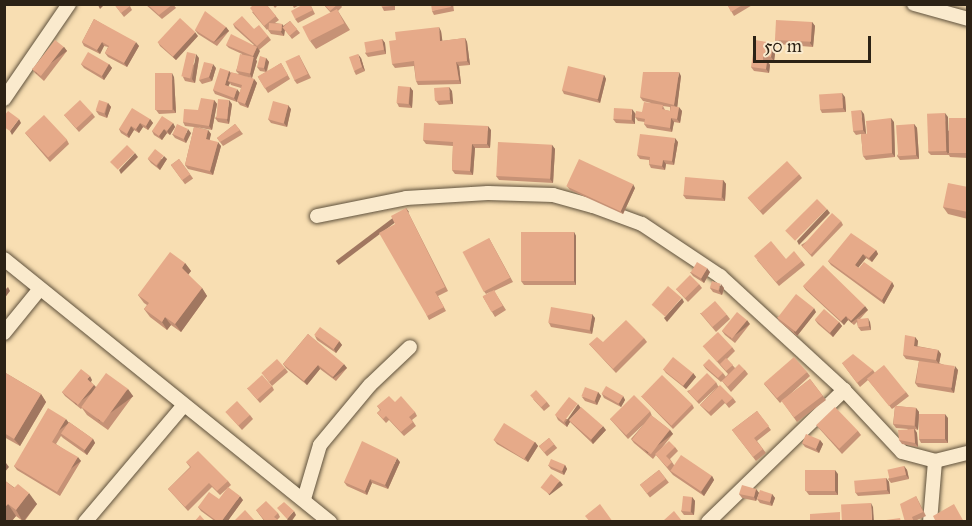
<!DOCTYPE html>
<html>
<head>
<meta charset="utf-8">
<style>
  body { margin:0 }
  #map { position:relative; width:972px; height:526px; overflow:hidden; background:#f8deb2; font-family:"IM FELL Great Primer",serif }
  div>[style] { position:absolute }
  .roads { filter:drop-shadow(0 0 2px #5f513c) drop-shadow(0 0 2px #5f513c) }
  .minor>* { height:14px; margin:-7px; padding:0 7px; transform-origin:7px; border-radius:7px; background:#faeacd }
  .wall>* { inset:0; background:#c69276; transform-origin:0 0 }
  .shaded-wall>* { inset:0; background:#a17760; transform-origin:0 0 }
  .building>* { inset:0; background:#e6aa89; transform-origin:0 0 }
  span { translate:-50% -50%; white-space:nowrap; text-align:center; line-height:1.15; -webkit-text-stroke:6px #faeacd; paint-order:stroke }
  .frame { position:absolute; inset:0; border:6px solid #2c2215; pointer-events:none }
  .scale { position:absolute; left:753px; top:36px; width:118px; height:27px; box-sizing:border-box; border:3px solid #2c2215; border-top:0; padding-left:8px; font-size:18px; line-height:21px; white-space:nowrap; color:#2c2215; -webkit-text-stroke:4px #faeacd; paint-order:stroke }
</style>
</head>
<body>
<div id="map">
  <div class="roads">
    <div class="minor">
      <div style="left:914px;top:4px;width:56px;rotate:15.5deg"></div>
      <div style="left:4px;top:99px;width:115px;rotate:-55.6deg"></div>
      <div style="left:317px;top:216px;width:91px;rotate:-11.4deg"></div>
      <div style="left:406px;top:198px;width:82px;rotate:-3.5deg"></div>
      <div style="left:488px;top:193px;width:65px;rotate:1.8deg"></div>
      <div style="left:553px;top:195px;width:41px;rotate:15.4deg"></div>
      <div style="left:593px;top:206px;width:52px;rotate:20.2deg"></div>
      <div style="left:642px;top:224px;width:94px;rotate:33.7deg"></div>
      <div style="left:720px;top:276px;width:168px;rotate:42.6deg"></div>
      <div style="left:844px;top:390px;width:85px;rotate:46.9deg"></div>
      <div style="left:902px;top:452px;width:34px;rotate:15deg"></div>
      <div style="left:935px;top:461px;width:34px;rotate:-14deg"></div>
      <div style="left:4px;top:259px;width:419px;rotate:38.9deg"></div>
      <div style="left:4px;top:333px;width:55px;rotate:-50.9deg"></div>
      <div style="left:304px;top:499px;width:56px;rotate:-73.5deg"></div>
      <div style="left:320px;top:445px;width:78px;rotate:-50.2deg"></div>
      <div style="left:370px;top:385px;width:55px;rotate:-43.5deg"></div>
      <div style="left:85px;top:522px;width:152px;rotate:-49.8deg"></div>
      <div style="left:708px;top:522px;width:190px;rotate:-44.1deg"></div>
      <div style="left:930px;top:522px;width:61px;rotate:-85.3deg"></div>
    </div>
  </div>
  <div class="wall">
    <div style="clip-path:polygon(114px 4px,129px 4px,132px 10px,124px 17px)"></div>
    <div style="clip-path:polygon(145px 4px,173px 4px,176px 8px,162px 19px)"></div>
    <div style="clip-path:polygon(266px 4px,279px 20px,275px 23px,282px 24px,283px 26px,290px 21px,300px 33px,292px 39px,285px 30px,284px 36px,271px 34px,268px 30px,268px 29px,267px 30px,252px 12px)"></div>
    <div style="clip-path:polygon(272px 4px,279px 4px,275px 8px)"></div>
    <div style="clip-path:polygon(292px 4px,301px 4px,294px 8px)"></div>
    <div style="clip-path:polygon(310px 4px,315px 14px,298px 23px,295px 19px)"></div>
    <div style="clip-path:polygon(323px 4px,340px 4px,342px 7px,338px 11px,350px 30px,316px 49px,310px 41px,331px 13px)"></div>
    <div style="clip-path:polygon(381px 4px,395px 4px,395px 10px,384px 11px,382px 7px)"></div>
    <div style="clip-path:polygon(453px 4px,454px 11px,434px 15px,432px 11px)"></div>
    <div style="clip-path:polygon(727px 4px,754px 4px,734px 16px)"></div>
    <div style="clip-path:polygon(94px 19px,139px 46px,127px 67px,108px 57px,105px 53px,108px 47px,104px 46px,100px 54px,84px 46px,82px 42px)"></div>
    <div style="clip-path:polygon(812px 22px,815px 26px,813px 47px,777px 44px,775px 40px)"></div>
    <div style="clip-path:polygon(evenodd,233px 24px,254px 29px,268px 36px,271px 40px,259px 50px,256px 60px,257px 61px,252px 78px,244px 76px,254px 79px,257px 83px,248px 108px,240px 105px,237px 101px,237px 102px,215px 94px,213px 90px,229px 71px,231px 73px,239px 74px,236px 71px,242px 54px,229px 48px,226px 45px,254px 45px,235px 28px,233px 24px,230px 83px,231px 85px,241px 88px,240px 93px,228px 86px,230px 83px)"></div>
    <div style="clip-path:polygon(226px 27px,229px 31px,217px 46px,198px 34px,195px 30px)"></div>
    <div style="clip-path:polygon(441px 31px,442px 41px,465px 38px,467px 42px,470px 65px,459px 66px,461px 84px,418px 85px,416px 81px,414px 66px,395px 68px,392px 64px,396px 40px)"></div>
    <div style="clip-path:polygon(198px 36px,176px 60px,160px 46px,158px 42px)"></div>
    <div style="clip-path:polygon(382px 39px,385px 43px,386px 54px,368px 57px,365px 53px)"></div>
    <div style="clip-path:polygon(773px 43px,776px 47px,774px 61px,768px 61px,770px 65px,769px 73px,754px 71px,751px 67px)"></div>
    <div style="clip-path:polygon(64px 47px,67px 51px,44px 81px,35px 73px,32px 69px)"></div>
    <div style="clip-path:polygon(299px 55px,311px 78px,297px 84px,294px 80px)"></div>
    <div style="clip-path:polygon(199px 58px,195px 83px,185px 81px,183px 77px)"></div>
    <div style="clip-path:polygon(266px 58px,269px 62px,267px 72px,281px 63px,290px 79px,268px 93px,258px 77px,266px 72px,260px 71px,257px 67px)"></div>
    <div style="clip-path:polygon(361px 58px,365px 71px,356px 75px,354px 71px)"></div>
    <div style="clip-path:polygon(81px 64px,109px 64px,112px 68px,104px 80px,84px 68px)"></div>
    <div style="clip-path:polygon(216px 68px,212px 81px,202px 84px,199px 80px)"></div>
    <div style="clip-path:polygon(604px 75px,606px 79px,600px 103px,564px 94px,562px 90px)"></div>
    <div style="clip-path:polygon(evenodd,681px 76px,677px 107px,682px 111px,680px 123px,674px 122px,672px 132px,647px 128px,644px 124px,645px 122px,638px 121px,635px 117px,635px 124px,616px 123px,613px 119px,642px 112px,651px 103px,643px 101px,640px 97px,681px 76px,663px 106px,670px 107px,670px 111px,665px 110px,663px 106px)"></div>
    <div style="clip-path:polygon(174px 77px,176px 113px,159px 114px,156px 110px)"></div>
    <div style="clip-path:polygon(410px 87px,413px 91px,412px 108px,399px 107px,397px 103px)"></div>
    <div style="clip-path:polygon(452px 91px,453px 104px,439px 105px,436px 101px)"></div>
    <div style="clip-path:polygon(845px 97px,846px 112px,822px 113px,820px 109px)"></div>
    <div style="clip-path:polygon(214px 100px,217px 104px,212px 130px,196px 127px,208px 130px,211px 134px,209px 140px,221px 146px,213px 175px,188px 169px,185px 165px,194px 127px,185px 126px,183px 122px)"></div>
    <div style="clip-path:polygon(108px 103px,111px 107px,107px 118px,99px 115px,96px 111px)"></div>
    <div style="clip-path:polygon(232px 104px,229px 124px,218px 122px,215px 118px)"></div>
    <div style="clip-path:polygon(291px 109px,287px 127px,271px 123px,268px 119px)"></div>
    <div style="clip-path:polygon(92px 113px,95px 117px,79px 132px,64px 115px)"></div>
    <div style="clip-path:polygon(864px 114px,866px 134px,894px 122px,895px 157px,866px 160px,863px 156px,861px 134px,856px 135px,853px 131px)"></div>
    <div style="clip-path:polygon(948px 117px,948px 131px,968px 118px,968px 158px,950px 157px,949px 155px,931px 155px,928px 152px)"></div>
    <div style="clip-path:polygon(150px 119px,153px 123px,148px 130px,143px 127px,139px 133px,134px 130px,129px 138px,121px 133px,119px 129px)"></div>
    <div style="clip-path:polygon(173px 123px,175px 127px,170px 135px,167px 133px,162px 140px,154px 135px,152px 131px)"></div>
    <div style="clip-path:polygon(235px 124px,243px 134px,223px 146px,217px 138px)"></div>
    <div style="clip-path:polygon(914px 124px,917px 128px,919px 159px,900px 160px,897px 156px)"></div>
    <div style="clip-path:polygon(491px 130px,490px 148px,475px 148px,473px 175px,455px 174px,452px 170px,453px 146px,426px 144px,423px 140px)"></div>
    <div style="clip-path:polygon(25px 133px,67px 140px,69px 144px,50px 162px)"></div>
    <div style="clip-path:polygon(191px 133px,186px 143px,175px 138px,172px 134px)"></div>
    <div style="clip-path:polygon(678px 142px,674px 165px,666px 164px,665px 170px,651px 168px,649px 164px,649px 160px,640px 159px,637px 155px)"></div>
    <div style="clip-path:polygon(552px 145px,555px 149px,553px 183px,499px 180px,496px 176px)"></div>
    <div style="clip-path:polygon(148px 159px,167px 159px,160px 170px,151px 163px)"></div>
    <div style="left:179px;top:159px;width:24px;height:10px;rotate:54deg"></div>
    <div style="clip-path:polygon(799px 174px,802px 178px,763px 215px,748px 198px)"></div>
    <div style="clip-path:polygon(723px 180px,726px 184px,725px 201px,686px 199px,683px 195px)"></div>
    <div style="clip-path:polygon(567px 186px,635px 188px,623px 214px,570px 190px)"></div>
    <div style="clip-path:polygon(968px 187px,968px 219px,948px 214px,943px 207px)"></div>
    <div style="clip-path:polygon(406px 208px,448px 291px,438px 296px,446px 311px,429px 320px,427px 316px,395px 224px)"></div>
    <div style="clip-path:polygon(841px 221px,843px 225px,812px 257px,801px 245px)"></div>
    <div style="clip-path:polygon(574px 232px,576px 236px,576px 285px,524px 285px,521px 281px)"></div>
    <div style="clip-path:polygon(489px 238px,513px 282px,494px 291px,506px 310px,495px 317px,483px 297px,492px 291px,486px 294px,483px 290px)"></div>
    <div style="clip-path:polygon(876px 250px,878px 254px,872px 262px,866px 258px,858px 268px,892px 282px,894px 286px,884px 304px,831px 265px,828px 261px)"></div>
    <div style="clip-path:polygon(786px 259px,802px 261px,805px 265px,779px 286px,757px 260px)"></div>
    <div style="clip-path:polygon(185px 263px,191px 271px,188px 275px,202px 288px,207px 296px,181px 332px,171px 325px,167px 330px,150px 317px,144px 309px,147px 305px,144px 303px,138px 295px)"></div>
    <div style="clip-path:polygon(690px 272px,710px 272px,704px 283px,693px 276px)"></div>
    <div style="clip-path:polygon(699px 284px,702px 288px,688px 302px,676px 289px)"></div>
    <div style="clip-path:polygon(803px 286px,868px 310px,860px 319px,870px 322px,871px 330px,861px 331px,858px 327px,857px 322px,854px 325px,848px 320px,844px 325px,806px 290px)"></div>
    <div style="clip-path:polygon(710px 288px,724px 288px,722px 295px,713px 292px)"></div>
    <div style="clip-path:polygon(816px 312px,797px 336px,779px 321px,777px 317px)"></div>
    <div style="clip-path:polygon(700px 313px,727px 315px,730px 319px,716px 332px)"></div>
    <div style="clip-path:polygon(595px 318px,592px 334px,551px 327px,549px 323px)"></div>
    <div style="clip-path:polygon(815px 320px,839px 322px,842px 326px,833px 337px,818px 324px)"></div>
    <div style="clip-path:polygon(750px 324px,735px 343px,725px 335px,722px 331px)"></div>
    <div style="clip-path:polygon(308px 334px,347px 368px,336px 381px,320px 369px,307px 385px,286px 368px,283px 364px)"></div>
    <div style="clip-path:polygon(315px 336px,339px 341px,342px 345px,336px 353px,317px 340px)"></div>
    <div style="clip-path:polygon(915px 337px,918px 341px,917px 346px,938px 350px,941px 354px,939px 363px,958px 370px,954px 393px,918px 387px,915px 383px,919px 361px,906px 359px,903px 355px)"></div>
    <div style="clip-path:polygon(644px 338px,647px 342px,616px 373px,589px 344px)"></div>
    <div style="clip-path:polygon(703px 346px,732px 347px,735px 351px,727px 359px,735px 368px,745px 370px,748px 374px,731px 392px,722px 381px,728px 374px)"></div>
    <div style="clip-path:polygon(842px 363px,873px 370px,875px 373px,906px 392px,909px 396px,896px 406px,916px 408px,919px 412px,919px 414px,948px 418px,948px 443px,921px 443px,919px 439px,919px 418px,918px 430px,915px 429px,917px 433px,918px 447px,902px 444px,899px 440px,908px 429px,896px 428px,893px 424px,895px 407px,892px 409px,868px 380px,860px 387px)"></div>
    <div style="clip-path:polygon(703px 365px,723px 373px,726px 377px,721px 382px,706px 369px)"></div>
    <div style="clip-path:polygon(285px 368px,288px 372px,272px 386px,262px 373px)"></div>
    <div style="clip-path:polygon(663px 369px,693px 373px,696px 377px,686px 389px,666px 373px)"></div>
    <div style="clip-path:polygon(4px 372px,41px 394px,46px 402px,20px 446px,4px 437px)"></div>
    <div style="clip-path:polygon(807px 372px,810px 376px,786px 398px,810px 379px,826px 400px,797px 422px,782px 401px,780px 403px,764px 384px)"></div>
    <div style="clip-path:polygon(92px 380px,91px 382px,96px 387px,133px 396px,108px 430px,87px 415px,82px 408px,81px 409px,65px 396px,62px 392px)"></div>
    <div style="clip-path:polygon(716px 382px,718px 386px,733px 398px,736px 402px,729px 408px,725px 403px,711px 416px,700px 405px,717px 387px,699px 404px,687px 391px)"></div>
    <div style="clip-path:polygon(272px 386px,274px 390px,260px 403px,247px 388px)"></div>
    <div style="clip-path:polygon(598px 392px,601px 396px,597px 405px,585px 401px,582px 397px)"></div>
    <div style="clip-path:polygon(602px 394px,623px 396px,625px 400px,621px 407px,604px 398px)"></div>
    <div style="clip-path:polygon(641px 396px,692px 404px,694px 408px,673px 429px)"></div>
    <div style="clip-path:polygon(533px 399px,547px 402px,550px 406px,544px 411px)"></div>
    <div style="clip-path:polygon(395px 402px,415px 412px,417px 416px,412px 420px,416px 426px,404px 436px,389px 420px,386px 423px,377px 413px,380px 410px,377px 406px)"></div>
    <div style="clip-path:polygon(650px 411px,652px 416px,670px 430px,673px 434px,661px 449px,675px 447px,678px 451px,670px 459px,674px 465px,712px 476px,714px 480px,704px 496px,673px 475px,656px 455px,653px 459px,634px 443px,631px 439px,644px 424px,628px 439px,610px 419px)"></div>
    <div style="clip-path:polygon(757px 411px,771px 430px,757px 441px,766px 453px,756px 461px,732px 430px)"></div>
    <div style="clip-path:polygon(226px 412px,250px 415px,253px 419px,242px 430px)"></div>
    <div style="clip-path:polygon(556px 416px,606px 430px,593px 444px,570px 422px,567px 427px,558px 420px)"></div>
    <div style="clip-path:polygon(69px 422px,93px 439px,95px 443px,87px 455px,63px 438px,61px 436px,56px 444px,81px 461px,60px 496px,17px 470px,14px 466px)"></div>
    <div style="clip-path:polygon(816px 425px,858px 431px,861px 435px,842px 454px)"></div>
    <div style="left:549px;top:438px;width:13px;height:13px;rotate:51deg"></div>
    <div style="clip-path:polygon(494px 440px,535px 442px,538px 446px,528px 462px,497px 444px)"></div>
    <div style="clip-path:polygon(820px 440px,823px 444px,819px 453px,805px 447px,802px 443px)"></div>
    <div style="clip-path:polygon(186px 462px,228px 481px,231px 485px,220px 495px,212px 487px,188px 511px,168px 489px,190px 467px)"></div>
    <div style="clip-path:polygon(400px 462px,388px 489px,372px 483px,367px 495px,347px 486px,344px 482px)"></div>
    <div style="clip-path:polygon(548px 465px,565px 465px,567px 469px,564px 475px,551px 469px)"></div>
    <div style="clip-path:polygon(904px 466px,907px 470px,909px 479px,891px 483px,888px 479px)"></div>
    <div style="left:659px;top:470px;width:16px;height:24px;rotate:52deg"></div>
    <div style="clip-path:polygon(838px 474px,838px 495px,809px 495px,806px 491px)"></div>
    <div style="clip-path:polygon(886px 478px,889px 482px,890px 494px,858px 496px,855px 492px)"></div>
    <div style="clip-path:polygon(4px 480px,37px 504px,24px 522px,16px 516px,11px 522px,4px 522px)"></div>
    <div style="clip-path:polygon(756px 489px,759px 493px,756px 501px,742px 498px,739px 494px)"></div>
    <div style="clip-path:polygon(772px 494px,775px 498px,772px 506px,760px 503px,757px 499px)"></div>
    <div style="clip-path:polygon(916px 496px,926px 516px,915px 521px,905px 522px)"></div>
    <div style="clip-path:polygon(692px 497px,695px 501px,694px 515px,684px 515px,681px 511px)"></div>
    <div style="clip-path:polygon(219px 499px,243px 500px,227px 522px,216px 522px,201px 511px,198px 507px)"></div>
    <div style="clip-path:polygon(256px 510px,278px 513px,280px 517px,277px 520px,279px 522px,265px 522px)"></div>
  </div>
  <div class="shaded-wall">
    <div style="clip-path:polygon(99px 4px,105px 4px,100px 9px,98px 5px)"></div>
    <div style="clip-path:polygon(812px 22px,815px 26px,813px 47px,810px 43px)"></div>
    <div style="clip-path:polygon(282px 24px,285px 28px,284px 36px,281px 32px)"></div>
    <div style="left:226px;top:27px;width:5px;height:19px;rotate:53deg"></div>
    <div style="clip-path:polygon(439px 27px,441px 31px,443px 45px,440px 41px)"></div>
    <div style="clip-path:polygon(195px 32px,198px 36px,176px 60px,173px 57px)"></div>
    <div style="clip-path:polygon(465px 38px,467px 42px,470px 65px,467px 61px)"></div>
    <div style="clip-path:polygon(382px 39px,385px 43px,386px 54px,384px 50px)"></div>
    <div style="clip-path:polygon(102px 42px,104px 46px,100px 54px,97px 50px)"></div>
    <div style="clip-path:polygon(136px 42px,139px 46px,127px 67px,124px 63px)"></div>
    <div style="clip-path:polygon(773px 43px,776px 47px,774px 61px,771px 57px)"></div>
    <div style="left:64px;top:47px;width:5px;height:38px;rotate:53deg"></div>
    <div style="clip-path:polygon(257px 47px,260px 51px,256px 60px,257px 61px,252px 78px,250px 74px,253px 56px)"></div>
    <div style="clip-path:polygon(196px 54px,199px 58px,195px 83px,192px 79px)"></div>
    <div style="clip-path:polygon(358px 54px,361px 58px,365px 71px,362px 67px)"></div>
    <div style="clip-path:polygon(266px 58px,269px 62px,266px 72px,264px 68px)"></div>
    <div style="clip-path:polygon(767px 61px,770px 65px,769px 73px,766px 69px)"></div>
    <div style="clip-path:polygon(456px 62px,459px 66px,461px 84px,459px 80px)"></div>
    <div style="clip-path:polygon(109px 64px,112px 68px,104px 80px,102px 76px)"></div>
    <div style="clip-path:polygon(213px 64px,216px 68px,212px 81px,209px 77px)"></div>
    <div style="clip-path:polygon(229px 71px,232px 75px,228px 81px,230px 83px,227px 89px,225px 85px)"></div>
    <div style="clip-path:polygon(679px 72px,681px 76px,677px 109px,674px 105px)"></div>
    <div style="clip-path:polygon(172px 73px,174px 77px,176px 113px,173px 109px)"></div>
    <div style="clip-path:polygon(604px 75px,606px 79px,600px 103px,597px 99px)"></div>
    <div style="clip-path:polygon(254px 79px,257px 83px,248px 108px,245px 104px)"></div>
    <div style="clip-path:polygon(410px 87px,413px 91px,412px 108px,409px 104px)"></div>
    <div style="clip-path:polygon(449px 87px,452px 91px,453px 104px,450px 100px)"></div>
    <div style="clip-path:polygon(237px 89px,240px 93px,237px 102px,234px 98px)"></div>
    <div style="clip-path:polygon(842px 93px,845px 97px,846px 112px,843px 108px)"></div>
    <div style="clip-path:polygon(214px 100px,217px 104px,212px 130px,209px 126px)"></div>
    <div style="clip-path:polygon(229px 100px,232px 104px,229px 124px,227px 120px)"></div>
    <div style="clip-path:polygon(108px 103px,111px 107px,107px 118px,105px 114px)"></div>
    <div style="clip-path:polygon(288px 105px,291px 109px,287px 127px,284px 123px)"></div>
    <div style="clip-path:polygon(679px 107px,682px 111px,680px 123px,677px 119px)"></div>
    <div style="clip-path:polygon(632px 109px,635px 113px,635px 124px,632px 120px)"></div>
    <div style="clip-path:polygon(861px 110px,864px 114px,866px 134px,863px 130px)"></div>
    <div style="clip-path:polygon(945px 113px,948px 117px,949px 153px,947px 153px,949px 155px,946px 151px)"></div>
    <div style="clip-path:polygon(671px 118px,674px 122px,672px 132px,670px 128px)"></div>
    <div style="clip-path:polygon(891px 118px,894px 122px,895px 157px,892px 153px)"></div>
    <div style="clip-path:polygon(19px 119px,21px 123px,12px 135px,10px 131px)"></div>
    <div style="clip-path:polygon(150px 119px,153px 123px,148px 130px,146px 126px)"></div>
    <div style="clip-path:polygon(140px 123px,143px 127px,139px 133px,136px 129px)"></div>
    <div style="clip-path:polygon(173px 123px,175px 127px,170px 135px,167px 131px)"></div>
    <div style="clip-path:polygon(914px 124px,917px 128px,919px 159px,916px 155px)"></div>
    <div style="clip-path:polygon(131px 126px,134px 130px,129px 138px,127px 134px)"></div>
    <div style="clip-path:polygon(488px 126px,491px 130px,490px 148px,487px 144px)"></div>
    <div style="clip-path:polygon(164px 129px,167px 133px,162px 140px,159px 136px)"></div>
    <div style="clip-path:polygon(188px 129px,191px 133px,186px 143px,184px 139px)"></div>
    <div style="clip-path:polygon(208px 130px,211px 134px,209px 143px,206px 139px)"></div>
    <div style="clip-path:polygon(675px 138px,678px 142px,674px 165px,672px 161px)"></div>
    <div style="clip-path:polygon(218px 142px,221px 146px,213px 175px,210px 171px)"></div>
    <div style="clip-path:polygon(472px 144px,475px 148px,473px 175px,470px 171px)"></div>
    <div style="clip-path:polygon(552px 145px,555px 149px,553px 183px,550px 179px)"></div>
    <div style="clip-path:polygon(135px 153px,138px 157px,121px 174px,119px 170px)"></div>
    <div style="clip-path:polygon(164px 156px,167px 159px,160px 170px,157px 166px)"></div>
    <div style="clip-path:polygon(663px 160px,666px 164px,665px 170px,662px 166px)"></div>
    <div style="clip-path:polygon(723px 180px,726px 184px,725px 201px,722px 197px)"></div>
    <div style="clip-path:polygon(633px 184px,635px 188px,623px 214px,620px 210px)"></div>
    <div style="left:406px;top:208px;width:5px;height:88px;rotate:53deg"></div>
    <div style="clip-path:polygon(827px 209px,830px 213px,799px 245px,797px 241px)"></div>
    <div style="clip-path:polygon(574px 232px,576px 236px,576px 285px,574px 281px)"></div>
    <div style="clip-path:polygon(876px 250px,878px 254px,872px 262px,869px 258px)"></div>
    <div style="clip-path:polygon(863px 254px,866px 258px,857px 269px,855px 265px)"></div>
    <div style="clip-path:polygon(185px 263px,191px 271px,187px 276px,182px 268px)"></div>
    <div style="clip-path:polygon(707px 268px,710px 272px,704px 283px,701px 279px)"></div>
    <div style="clip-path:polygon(892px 282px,894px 286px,884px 304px,882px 300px)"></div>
    <div style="clip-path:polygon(721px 284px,724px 288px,722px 295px,719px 291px)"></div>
    <div style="clip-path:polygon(8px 287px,10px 291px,4px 299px,4px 291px)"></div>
    <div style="clip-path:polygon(202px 288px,207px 296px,181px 332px,175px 324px)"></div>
    <div style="clip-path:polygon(682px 298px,684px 302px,667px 322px,664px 318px)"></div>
    <div style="left:865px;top:306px;width:5px;height:21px;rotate:53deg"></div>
    <div style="clip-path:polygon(814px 308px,816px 312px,797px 336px,794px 332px)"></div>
    <div style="clip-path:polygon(592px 314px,595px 318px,592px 334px,590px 330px)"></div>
    <div style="clip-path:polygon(846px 316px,848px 320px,844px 325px,841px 321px)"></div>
    <div style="clip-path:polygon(165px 317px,171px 325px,167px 330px,162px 322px)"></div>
    <div style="clip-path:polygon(868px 318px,870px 322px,871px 330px,869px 326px)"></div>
    <div style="left:747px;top:320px;width:5px;height:24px;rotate:53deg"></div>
    <div style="clip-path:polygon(839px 322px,842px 326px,833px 337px,830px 333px)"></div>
    <div style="clip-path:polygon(915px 337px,918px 341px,917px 350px,914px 346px)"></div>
    <div style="clip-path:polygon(339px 341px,342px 345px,336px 353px,334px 349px)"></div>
    <div style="clip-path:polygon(938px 350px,941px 354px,939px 364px,936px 360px)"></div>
    <div style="left:344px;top:364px;width:5px;height:17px;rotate:53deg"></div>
    <div style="clip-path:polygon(318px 365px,320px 369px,307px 385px,304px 381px)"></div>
    <div style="clip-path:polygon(955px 366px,958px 370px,954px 393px,951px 389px)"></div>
    <div style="clip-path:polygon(693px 373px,696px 377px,686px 389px,683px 386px)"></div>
    <div style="clip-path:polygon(90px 376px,92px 380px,90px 383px,87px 379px)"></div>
    <div style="left:94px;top:385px;width:5px;height:26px;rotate:53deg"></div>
    <div style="left:128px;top:389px;width:9px;height:42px;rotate:54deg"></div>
    <div style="clip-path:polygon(598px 392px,601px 396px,597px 405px,595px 401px)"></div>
    <div style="clip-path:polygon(41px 394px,46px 402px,20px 446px,14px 439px)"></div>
    <div style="clip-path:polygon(623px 396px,625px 400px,621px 407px,618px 403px)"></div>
    <div style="clip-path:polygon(578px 404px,581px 408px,569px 420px,570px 422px,567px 427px,565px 423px)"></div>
    <div style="clip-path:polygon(916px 408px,919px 412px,918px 430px,915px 426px)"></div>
    <div style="clip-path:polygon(945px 414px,948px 418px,948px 443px,945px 439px)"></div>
    <div style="left:66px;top:419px;width:5px;height:27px;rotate:53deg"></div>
    <div style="clip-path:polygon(603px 426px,606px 430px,593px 444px,591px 440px)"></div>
    <div style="clip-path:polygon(914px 429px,917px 433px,918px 447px,915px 443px)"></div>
    <div style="left:670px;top:430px;width:5px;height:32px;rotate:53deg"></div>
    <div style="clip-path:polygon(93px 439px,95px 443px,87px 455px,84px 451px)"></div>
    <div style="clip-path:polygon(820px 440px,823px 444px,819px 453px,816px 449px)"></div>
    <div style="clip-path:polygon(535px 442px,538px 446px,528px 462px,525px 458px)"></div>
    <div style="left:78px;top:457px;width:5px;height:41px;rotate:53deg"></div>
    <div style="clip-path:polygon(397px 458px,400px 462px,388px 489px,385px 485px)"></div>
    <div style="clip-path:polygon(6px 463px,9px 467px,4px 473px,4px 466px)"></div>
    <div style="clip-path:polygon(565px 465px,567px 469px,564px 475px,562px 471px)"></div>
    <div style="clip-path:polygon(904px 466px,907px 470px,909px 479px,906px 475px)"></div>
    <div style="clip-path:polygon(835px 470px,838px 474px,838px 495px,835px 491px)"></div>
    <div style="clip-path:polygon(712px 476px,714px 480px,704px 496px,701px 492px)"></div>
    <div style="clip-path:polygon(886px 478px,889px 482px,890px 494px,887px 490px)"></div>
    <div style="clip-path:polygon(370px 479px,372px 483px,367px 495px,365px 491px)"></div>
    <div style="left:560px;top:481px;width:5px;height:17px;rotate:53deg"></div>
    <div style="clip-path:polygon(756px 489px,759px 493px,756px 501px,754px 497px)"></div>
    <div style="clip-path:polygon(29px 493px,37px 504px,23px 522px,16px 510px)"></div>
    <div style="clip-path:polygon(772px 494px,775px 498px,772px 506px,770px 502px)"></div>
    <div style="clip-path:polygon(240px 496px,243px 500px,227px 522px,221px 522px)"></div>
    <div style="clip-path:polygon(692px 497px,695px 501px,694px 515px,691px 512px)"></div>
    <div style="clip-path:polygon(871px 503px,873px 507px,874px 522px,872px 522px)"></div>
    <div style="clip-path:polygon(8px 504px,16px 516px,11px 522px,5px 522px,4px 520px,4px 508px)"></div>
    <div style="clip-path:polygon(294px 511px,296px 515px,291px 522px,289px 522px,287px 519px)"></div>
  </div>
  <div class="building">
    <div style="clip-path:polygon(114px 4px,129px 4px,130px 6px,121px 13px)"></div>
    <div style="clip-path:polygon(147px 4px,173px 4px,159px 15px)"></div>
    <div style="clip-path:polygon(254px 4px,266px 4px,276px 16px,264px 26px,250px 8px)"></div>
    <div style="clip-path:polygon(304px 4px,310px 4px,313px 10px,295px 19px,291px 11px)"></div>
    <div style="clip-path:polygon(324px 4px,338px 4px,330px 11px)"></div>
    <div style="clip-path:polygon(381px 4px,392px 4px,393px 6px,382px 7px)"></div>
    <div style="clip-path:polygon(431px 4px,450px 4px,451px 7px,432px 11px)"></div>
    <div style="clip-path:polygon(727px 4px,744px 4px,731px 12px)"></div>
    <div style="left:337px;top:9px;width:16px;height:39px;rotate:63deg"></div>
    <div style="clip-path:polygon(205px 11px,226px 27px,214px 42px,195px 30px)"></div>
    <div style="clip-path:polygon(242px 16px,254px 29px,259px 25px,268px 36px,257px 46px,233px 24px)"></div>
    <div style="left:180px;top:18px;width:21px;height:33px;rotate:43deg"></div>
    <div style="clip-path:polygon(94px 19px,136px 42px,124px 63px,105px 53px,109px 46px,102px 42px,97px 50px,82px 42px)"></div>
    <div style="left:776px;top:20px;width:36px;height:20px;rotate:3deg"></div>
    <div style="left:290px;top:21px;width:11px;height:10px;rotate:49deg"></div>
    <div style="left:269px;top:23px;width:13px;height:7px;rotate:4deg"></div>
    <div style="clip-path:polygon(439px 27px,440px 41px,465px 38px,467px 61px,456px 62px,459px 80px,416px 81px,414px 61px,392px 64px,389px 41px,396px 40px,395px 32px)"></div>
    <div style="clip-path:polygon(231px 34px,257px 47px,253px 56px,226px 45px)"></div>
    <div style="left:382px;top:39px;width:11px;height:18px;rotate:80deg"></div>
    <div style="left:55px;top:40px;width:11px;height:37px;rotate:38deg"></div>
    <div style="clip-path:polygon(755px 40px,773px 43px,771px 57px,763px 56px,763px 60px,767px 61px,766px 69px,751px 67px)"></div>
    <div style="left:88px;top:52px;width:24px;height:14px;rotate:30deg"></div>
    <div style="left:187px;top:52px;width:9px;height:25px;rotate:13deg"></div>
    <div style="left:240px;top:54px;width:14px;height:17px;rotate:12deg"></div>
    <div style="clip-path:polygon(358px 54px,362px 67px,354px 71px,349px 57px)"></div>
    <div style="left:299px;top:55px;width:21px;height:15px;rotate:65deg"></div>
    <div style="clip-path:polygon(260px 56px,266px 58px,264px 68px,257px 67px)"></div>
    <div style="clip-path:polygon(204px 62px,213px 64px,209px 77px,199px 80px)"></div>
    <div style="left:281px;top:63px;width:14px;height:27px;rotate:60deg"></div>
    <div style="left:568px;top:66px;width:37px;height:25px;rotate:14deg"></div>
    <div style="clip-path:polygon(220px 68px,229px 71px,225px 85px,237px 89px,234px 98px,213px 90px)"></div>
    <div style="clip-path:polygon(231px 72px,254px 79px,245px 104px,237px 101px,242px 85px,228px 81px)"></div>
    <div style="clip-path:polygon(643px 72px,679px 72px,674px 105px,640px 97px)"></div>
    <div style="left:155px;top:73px;width:17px;height:37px"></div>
    <div style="left:398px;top:86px;width:12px;height:17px;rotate:5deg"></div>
    <div style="left:449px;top:87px;width:13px;height:15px;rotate:86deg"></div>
    <div style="left:842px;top:93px;width:15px;height:23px;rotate:86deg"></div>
    <div style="clip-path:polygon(201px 98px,214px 100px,209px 126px,183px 122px,184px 109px,198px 110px)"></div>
    <div style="left:218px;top:99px;width:11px;height:19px;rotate:5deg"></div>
    <div style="left:80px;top:100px;width:18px;height:22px;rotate:47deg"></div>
    <div style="left:99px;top:100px;width:9px;height:11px;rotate:18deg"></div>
    <div style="left:273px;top:101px;width:16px;height:19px;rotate:15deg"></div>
    <div style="clip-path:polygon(644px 102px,663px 105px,662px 109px,670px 111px,671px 106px,679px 107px,677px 119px,671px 118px,670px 128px,644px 124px,645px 119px,635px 117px,636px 111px,642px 112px)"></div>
    <div style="clip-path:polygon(132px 108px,150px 119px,146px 126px,140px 123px,136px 129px,131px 126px,127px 134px,119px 129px)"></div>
    <div style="left:614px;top:108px;width:18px;height:11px;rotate:3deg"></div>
    <div style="left:861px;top:110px;width:20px;height:10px;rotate:84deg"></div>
    <div style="clip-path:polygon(8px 111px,19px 119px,10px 131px,4px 127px,4px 116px)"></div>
    <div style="left:945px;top:113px;width:38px;height:18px;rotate:88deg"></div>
    <div style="left:44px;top:115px;width:34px;height:26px;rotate:47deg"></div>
    <div style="clip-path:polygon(162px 116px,173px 123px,167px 131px,164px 129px,159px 136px,152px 131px)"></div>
    <div style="clip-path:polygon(891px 118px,892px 153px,863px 156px,861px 134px,867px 134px,866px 121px)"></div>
    <div style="left:949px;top:118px;width:19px;height:35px"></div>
    <div style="clip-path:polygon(424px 123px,488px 126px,487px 144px,472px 144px,470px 171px,452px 170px,453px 142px,423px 140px)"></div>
    <div style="left:177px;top:124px;width:12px;height:11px;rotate:24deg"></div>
    <div style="clip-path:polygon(235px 124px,240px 130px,220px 142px,217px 138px)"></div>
    <div style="left:914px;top:124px;width:31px;height:18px;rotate:86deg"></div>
    <div style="clip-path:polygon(194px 127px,208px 130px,206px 139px,218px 142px,210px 171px,185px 165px)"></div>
    <div style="clip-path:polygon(640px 134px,675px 138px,672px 161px,663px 160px,662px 166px,649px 164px,650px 157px,637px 155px)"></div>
    <div style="left:498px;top:142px;width:54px;height:34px;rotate:3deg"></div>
    <div style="left:127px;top:145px;width:11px;height:24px;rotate:45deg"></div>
    <div style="left:155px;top:149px;width:11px;height:12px;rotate:38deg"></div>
    <div style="left:179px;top:159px;width:19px;height:10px;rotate:54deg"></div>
    <div style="left:579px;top:159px;width:60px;height:30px;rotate:25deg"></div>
    <div style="left:787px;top:161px;width:18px;height:54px;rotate:47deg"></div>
    <div style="left:685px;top:177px;width:38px;height:18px;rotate:5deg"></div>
    <div style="clip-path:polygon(948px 183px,968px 187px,968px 212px,943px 207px)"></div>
    <div style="left:817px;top:199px;width:14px;height:45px;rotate:45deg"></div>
    <div style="clip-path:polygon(406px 208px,445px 287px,435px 292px,444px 307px,427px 316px,379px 233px,395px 224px,391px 216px)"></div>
    <div style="left:832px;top:213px;width:12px;height:45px;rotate:42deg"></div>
    <div style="left:521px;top:232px;width:53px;height:49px"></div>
    <div style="clip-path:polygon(851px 233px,876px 250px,869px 258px,863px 254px,855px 265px,859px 268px,864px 262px,892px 282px,882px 300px,828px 261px)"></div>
    <div style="left:489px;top:238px;width:45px;height:30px;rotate:62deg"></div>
    <div style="clip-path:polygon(771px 241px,786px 259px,794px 251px,802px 261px,776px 282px,754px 256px)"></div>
    <div style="clip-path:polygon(170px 252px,185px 263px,182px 268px,202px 288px,175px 324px,165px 317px,162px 322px,144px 309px,149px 303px,138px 295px)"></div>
    <div style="left:697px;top:262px;width:12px;height:12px;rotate:31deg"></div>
    <div style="clip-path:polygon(823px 265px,865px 306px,851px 321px,846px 316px,841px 321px,803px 286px)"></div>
    <div style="left:690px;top:275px;width:13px;height:20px;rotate:45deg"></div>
    <div style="left:712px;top:281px;width:9px;height:7px;rotate:18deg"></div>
    <div style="left:668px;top:286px;width:18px;height:25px;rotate:41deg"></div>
    <div style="left:494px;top:290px;width:18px;height:13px;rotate:61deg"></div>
    <div style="left:796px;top:294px;width:23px;height:30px;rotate:38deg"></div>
    <div style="left:715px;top:301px;width:18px;height:19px;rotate:49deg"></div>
    <div style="left:551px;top:307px;width:42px;height:16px;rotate:10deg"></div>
    <div style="left:824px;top:309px;width:20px;height:14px;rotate:41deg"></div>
    <div style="left:737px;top:312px;width:13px;height:24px;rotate:39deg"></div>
    <div style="left:868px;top:318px;width:8px;height:11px;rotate:83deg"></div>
    <div style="clip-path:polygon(626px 320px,644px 338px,613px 369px,589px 344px,597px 337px,603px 342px)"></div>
    <div style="left:320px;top:327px;width:24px;height:10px;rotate:36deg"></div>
    <div style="left:718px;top:332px;width:21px;height:21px;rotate:47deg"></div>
    <div style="clip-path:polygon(308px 334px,344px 364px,333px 377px,318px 365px,304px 381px,283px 364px)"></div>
    <div style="clip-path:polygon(905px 335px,915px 337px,914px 346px,938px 350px,936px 360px,903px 355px)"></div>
    <div style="clip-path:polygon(853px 354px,873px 370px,857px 383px,842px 363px)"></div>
    <div style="left:673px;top:357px;width:26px;height:16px;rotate:39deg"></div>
    <div style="left:794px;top:357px;width:20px;height:40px;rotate:49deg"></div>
    <div style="clip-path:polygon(726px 358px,733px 365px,726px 371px,720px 364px)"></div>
    <div style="left:277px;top:359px;width:12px;height:21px;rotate:48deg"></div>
    <div style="clip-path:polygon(709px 359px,723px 373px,718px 378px,703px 365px)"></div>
    <div style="left:919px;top:361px;width:36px;height:22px;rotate:8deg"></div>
    <div style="left:739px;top:364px;width:8px;height:24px;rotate:45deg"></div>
    <div style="left:884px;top:365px;width:35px;height:22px;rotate:51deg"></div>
    <div style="clip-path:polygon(81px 369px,90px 376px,87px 379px,94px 385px,78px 405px,62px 392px)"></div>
    <div style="clip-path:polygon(4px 372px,41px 394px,14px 439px,4px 433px)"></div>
    <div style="left:106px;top:373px;width:27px;height:42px;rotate:36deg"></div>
    <div style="left:707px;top:373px;width:13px;height:27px;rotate:45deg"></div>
    <div style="left:262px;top:375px;width:15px;height:20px;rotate:48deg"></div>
    <div style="left:662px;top:375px;width:42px;height:30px;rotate:44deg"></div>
    <div style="left:810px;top:379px;width:21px;height:36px;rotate:53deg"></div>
    <div style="clip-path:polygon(720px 385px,733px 398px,726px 404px,722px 399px,709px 412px,700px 405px)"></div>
    <div style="left:606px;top:386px;width:20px;height:9px;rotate:30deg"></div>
    <div style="left:585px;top:387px;width:14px;height:10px;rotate:21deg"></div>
    <div style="left:536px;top:390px;width:16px;height:8px;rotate:47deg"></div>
    <div style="left:634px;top:395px;width:23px;height:34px;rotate:45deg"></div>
    <div style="clip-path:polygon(389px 396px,395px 402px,401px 396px,415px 412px,409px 417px,413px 422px,401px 432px,386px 416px,383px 419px,377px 413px,381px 410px,377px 406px)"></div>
    <div style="left:569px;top:397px;width:11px;height:23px;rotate:38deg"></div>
    <div style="left:237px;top:401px;width:19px;height:16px;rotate:47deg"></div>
    <div style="left:895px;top:406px;width:21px;height:18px;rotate:5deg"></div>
    <div style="left:581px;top:407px;width:29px;height:18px;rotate:41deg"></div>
    <div style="left:835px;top:407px;width:33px;height:26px;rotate:46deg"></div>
    <div style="clip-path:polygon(48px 408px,66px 419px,52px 442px,78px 457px,57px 492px,14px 466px)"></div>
    <div style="clip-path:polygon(757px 411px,769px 426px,754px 438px,763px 449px,753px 457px,732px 430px)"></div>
    <div style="left:919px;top:414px;width:26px;height:25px"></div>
    <div style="left:651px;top:415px;width:24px;height:31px;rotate:38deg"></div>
    <div style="left:69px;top:422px;width:29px;height:14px;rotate:35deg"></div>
    <div style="left:504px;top:423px;width:36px;height:20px;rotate:32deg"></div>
    <div style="clip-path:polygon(914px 429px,915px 443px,899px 440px,898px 430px)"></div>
    <div style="left:806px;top:434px;width:15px;height:10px;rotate:23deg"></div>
    <div style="left:549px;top:438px;width:8px;height:13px;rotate:50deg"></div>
    <div style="clip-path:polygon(362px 441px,397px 458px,385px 485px,370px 479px,365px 491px,344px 482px)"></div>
    <div style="clip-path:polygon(669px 441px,675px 447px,666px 456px,672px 462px,667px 467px,655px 454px)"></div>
    <div style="clip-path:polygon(198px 451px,228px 481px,217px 491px,209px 483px,185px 507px,168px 489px,191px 467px,186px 462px)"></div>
    <div style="left:681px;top:455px;width:37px;height:19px;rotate:34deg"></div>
    <div style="left:551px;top:459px;width:15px;height:7px;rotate:23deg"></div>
    <div style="left:904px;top:466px;width:9px;height:17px;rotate:77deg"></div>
    <div style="left:659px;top:470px;width:11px;height:24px;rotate:52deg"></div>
    <div style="left:835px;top:470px;width:21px;height:30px;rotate:90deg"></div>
    <div style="left:551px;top:474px;width:11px;height:17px;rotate:38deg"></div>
    <div style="left:886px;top:478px;width:12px;height:32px;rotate:85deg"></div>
    <div style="clip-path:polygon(4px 480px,14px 488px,18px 484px,29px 493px,16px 510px,8px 504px,4px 508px)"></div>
    <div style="clip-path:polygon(742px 485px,756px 489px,754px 497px,739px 494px)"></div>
    <div style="clip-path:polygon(228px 487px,240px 496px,221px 522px,218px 522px,198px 507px,209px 492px,219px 499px)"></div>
    <div style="clip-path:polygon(760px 490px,772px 494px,770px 502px,757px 499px)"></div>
    <div style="left:683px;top:496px;width:9px;height:15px;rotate:6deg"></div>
    <div style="clip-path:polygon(916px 496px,923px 512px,912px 517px,914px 522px,905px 522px,900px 504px)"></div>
    <div style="clip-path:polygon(266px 501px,278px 513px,274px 517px,278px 520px,277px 522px,266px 522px,256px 510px)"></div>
    <div style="clip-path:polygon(284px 502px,294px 511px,287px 519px,277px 508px)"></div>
    <div style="left:871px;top:503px;width:19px;height:30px;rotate:87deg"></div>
    <div style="clip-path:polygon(600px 504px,613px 522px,590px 522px,585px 516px)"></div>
    <div style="clip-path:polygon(954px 504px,964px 522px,933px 522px,935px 520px,933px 516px)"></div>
    <div style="clip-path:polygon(245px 510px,255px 521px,254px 522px,233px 522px)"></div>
    <div style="clip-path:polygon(674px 511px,682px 521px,682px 522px,666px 522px,664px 520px)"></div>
    <div style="clip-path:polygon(840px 512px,840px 522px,810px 522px,810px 514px)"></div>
    <div style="clip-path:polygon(200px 515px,206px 522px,194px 522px)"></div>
    <div style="clip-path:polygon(900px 518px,901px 522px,879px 522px,879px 521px)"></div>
  </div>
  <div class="frame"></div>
  <div class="scale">50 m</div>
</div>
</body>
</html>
